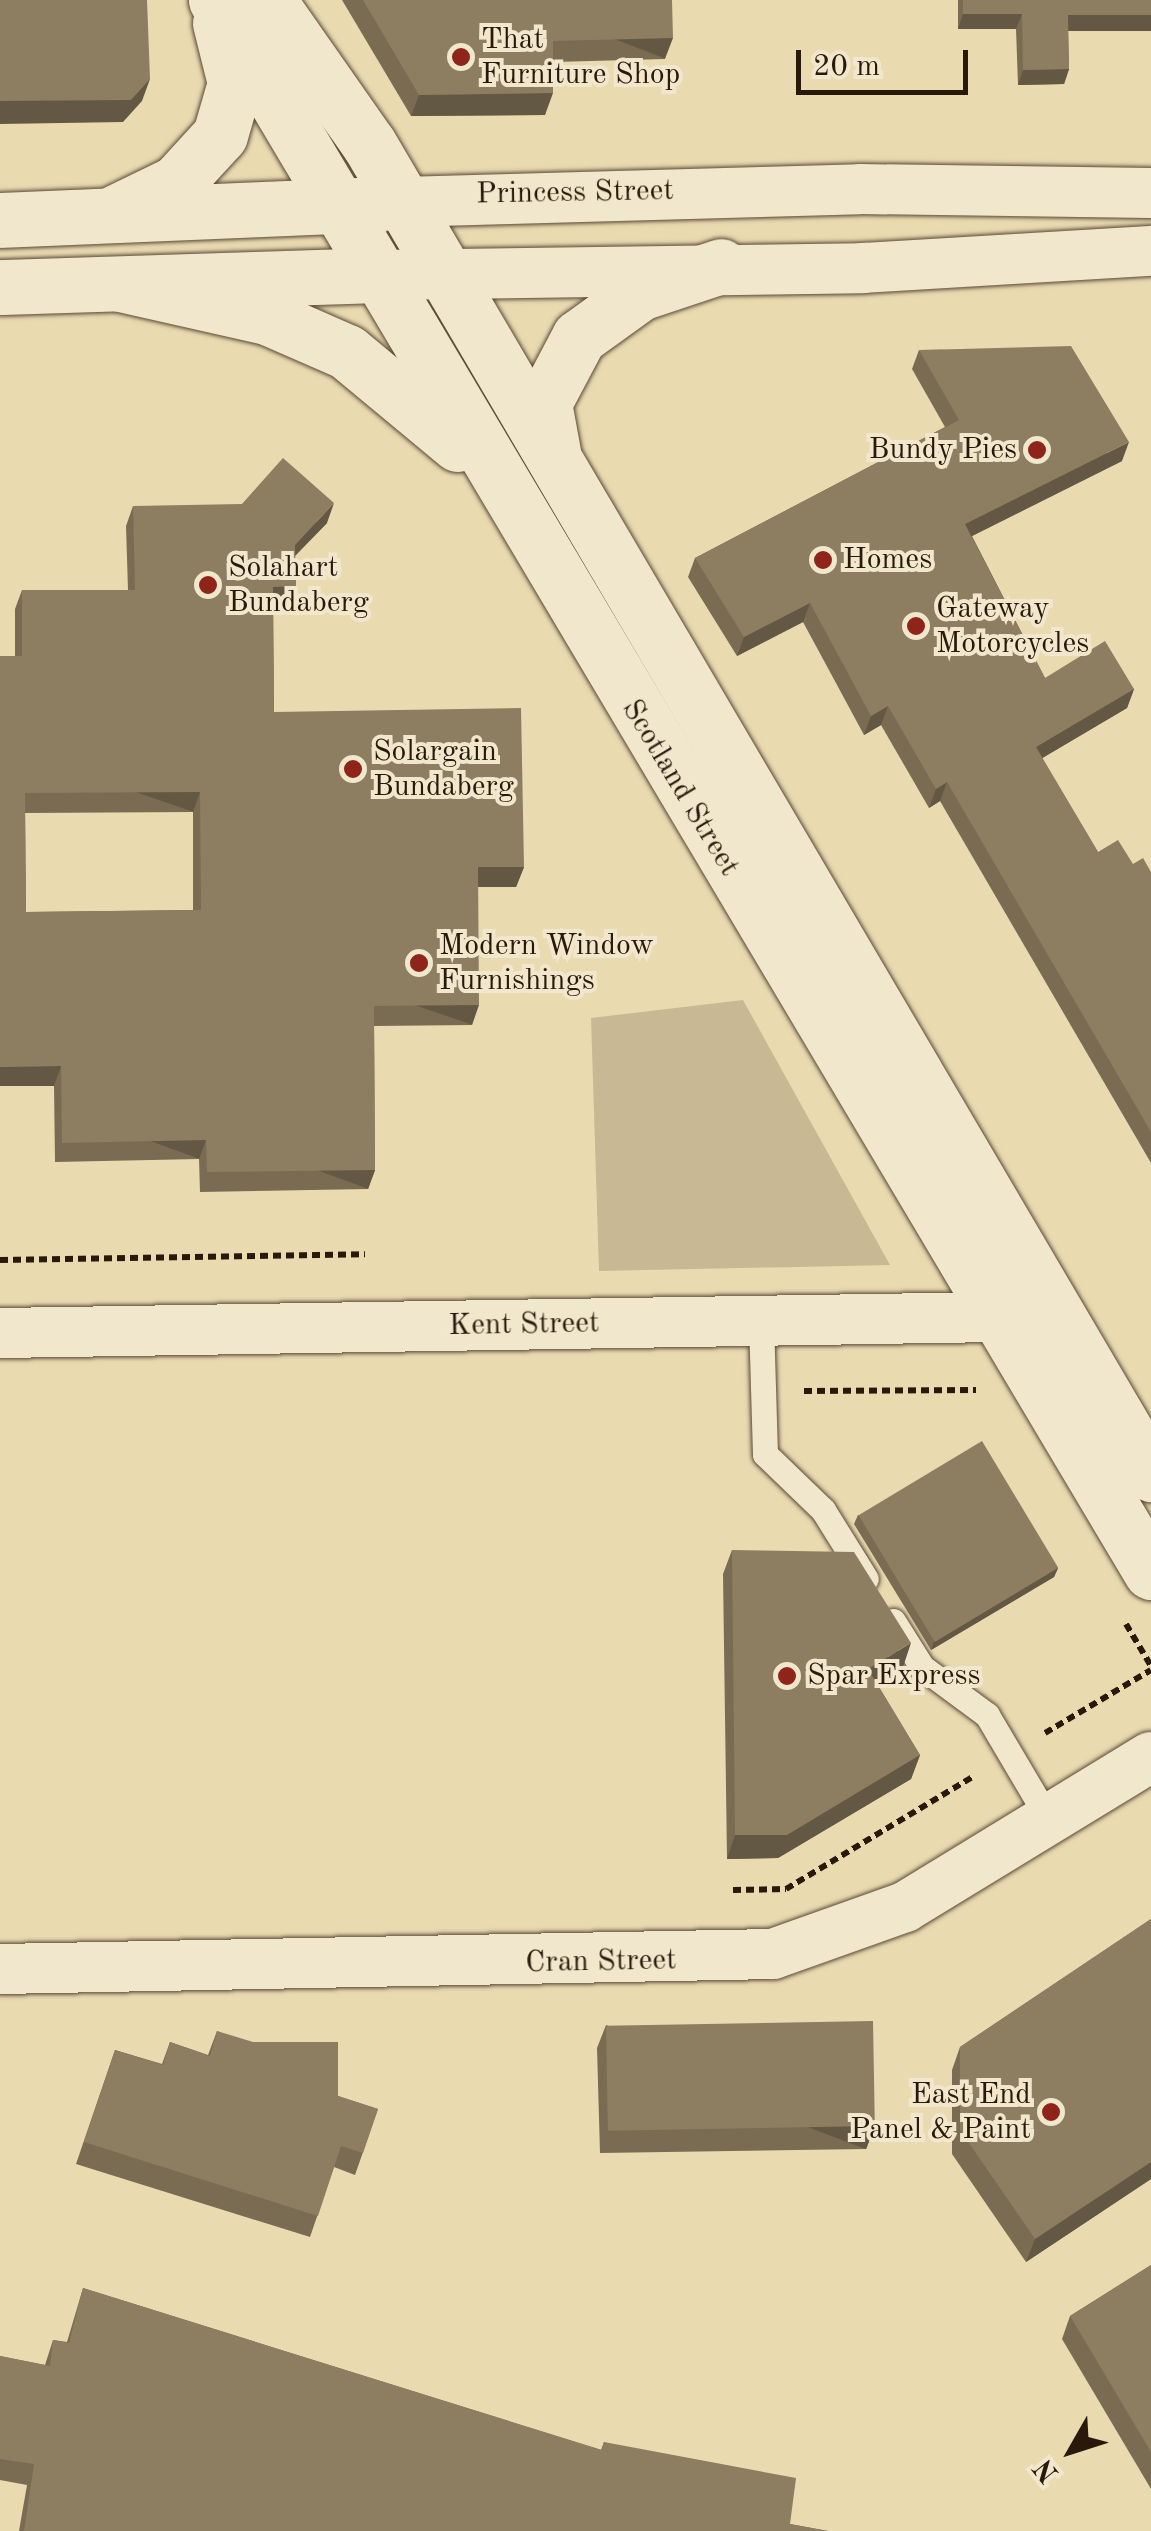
<!DOCTYPE html>
<html>
<head>
<meta charset="utf-8">
<style>
  body { margin:0 }
  #map { position:relative; width:1151px; height:2531px; overflow:hidden; background:#e9dab0; font-family:"Old Standard TT",serif }
  div>[style] { position:absolute }
  .green>* { inset:0; background:#c8b994 }
  .path>* { height:6px; margin-top:-3px; transform-origin:0; background:repeating-linear-gradient(90deg,#29190b 0 8px,transparent 0 13px) }
  .roads { filter:drop-shadow(0 0 2px #594934) drop-shadow(0 0 2px #594934) }
  .lane>* { height:25px; margin:-12.5px; padding:0 12.5px; transform-origin:12.5px; border-radius:12.5px; background:#f1e7cc }
  .street>* { height:50px; margin:-25px; padding:0 25px; transform-origin:25px; border-radius:25px; background:#f1e7cc }
  .secondary>* { height:55px; margin:-27.5px; padding:0 27.5px; transform-origin:27.5px; border-radius:27.5px; background:#f1e7cc }
  .wall>* { inset:0; background:#796c53 }
  .shaded-wall>* { inset:0; background:#635844; transform-origin:0 0 }
  .building>* { inset:0; background:#8d7d61; transform-origin:0 0 }
  .dots>* { width:28px; height:28px; translate:-50% -50%; box-sizing:border-box; border:5px solid #f1e7cc; border-radius:50% }
  span { translate:-50% -50%; white-space:nowrap; text-align:center; line-height:1.15; -webkit-text-stroke:8px #f1e7cc; paint-order:stroke }
  .poi-label { font-size:30px; color:#29190b }
  .left { translate:0 -50%; text-align:left }
  .right { translate:-100% -50%; text-align:right }
  .street-label { font-size:30px; color:#29190b }
  .north { position:absolute; left:1021px; top:2401px; width:100px; height:100px; -webkit-text-stroke:8px #f1e7cc; paint-order:stroke; rotate:231deg; font-size:28px; font-weight:700; line-height:40px; text-align:center; color:#29190b }
  .north::after { content:''; display:block; margin:auto; width:35px; height:45px; background:#29190b; clip-path:polygon(50% 0,100% 100%,50% 72%,0 100%) }
  .scale { position:absolute; left:796px; top:50px; width:172px; height:45px; box-sizing:border-box; border:5px solid #29190b; border-top:0; padding-left:12px; font-size:30px; line-height:35px; white-space:nowrap; color:#29190b; -webkit-text-stroke:8px #f1e7cc; paint-order:stroke }
</style>
</head>
<body>
<div id="map">
  <div class="green">
    <div style="clip-path:polygon(743px 1000px,890px 1265px,599px 1271px,591px 1018px)"></div>
  </div>
  <div class="path">
    <div style="left:0;top:1260px;width:365px;rotate:-0.9deg"></div>
    <div style="left:804px;top:1391px;width:172px;rotate:-0.3deg"></div>
    <div style="left:1126px;top:1624px;width:49px;rotate:59.2deg"></div>
    <div style="left:1045px;top:1733px;width:123px;rotate:-30.7deg"></div>
    <div style="left:733px;top:1890px;width:53px;rotate:-1.1deg"></div>
    <div style="left:786px;top:1889px;width:219px;rotate:-31deg"></div>
  </div>
  <div class="roads">
    <div class="lane">
      <div style="left:761px;top:1320px;width:134px;rotate:88.3deg"></div>
      <div style="left:765px;top:1454px;width:81px;rotate:44deg"></div>
      <div style="left:823px;top:1510px;width:81px;rotate:58.1deg"></div>
      <div style="left:893px;top:1621px;width:54px;rotate:57.8deg"></div>
      <div style="left:922px;top:1667px;width:81px;rotate:36.4deg"></div>
      <div style="left:987px;top:1715px;width:120px;rotate:59.4deg"></div>
    </div>
    <div class="street">
      <div style="left:402px;top:202px;width:458px;rotate:-1.6deg"></div>
      <div style="left:860px;top:189px;width:291px;rotate:0.8deg"></div>
      <div style="left:383px;top:275px;width:479px;rotate:-0.8deg"></div>
      <div style="left:862px;top:268px;width:289px;rotate:-3.4deg"></div>
      <div style="left:0;top:1333px;width:998px;rotate:-0.92deg"></div>
      <div style="left:998px;top:1317px;width:35px;rotate:-31deg"></div>
      <div style="left:0;top:1969px;width:773px;rotate:-1.11deg"></div>
      <div style="left:773px;top:1954px;width:140px;rotate:-19.6deg"></div>
      <div style="left:905px;top:1907px;width:288px;rotate:-31.4deg"></div>
    </div>
    <div class="secondary">
      <div style="left:216px;top:0;width:1829px;rotate:59.26deg"></div>
      <div style="left:268px;top:0;width:176px;rotate:55deg"></div>
      <div style="left:369px;top:144px;width:1543px;rotate:59.55deg"></div>
      <div style="left:116px;top:212px;width:67px;rotate:-25.8deg"></div>
      <div style="left:176px;top:183px;width:65px;rotate:-47.5deg"></div>
      <div style="left:220px;top:135px;width:54px;rotate:-73.9deg"></div>
      <div style="left:235px;top:83px;width:62px;rotate:-104deg"></div>
      <div style="left:0;top:220px;width:379px;rotate:-2.4deg"></div>
      <div style="left:120px;top:284px;width:151px;rotate:12.7deg"></div>
      <div style="left:267px;top:317px;width:87px;rotate:23.6deg"></div>
      <div style="left:347px;top:352px;width:144px;rotate:39.7deg"></div>
      <div style="left:0;top:287px;width:383px;rotate:-1.8deg"></div>
      <div style="left:553px;top:452px;width:50px;rotate:-100.4deg"></div>
      <div style="left:544px;top:403px;width:75px;rotate:-62.1deg"></div>
      <div style="left:579px;top:337px;width:75px;rotate:-35.8deg"></div>
      <div style="left:640px;top:293px;width:85px;rotate:-18.4deg"></div>
    </div>
  </div>
  <div class="wall">
    <div style="clip-path:polygon(342px 0,672px 0,665px 59px,553px 62px,545px 115px,411px 116px)"></div>
    <div style="clip-path:polygon(958px 0,1151px 0,1151px 30px,1068px 30px,1069px 69px,1064px 84px,1018px 85px,1016px 29px,958px 29px)"></div>
    <div style="clip-path:polygon(919px 350px,1122px 461px,972px 536px,1045px 678px,1134px 689px,1127px 708px,1042px 758px,1098px 852px,1151px 872px,1151px 1163px,940px 801px,929px 808px,881px 725px,864px 735px,803px 622px,737px 656px,688px 577px,695px 558px,945px 427px,912px 369px)"></div>
    <div style="clip-path:polygon(evenodd,133px 506px,327px 523px,295px 556px,296px 586px,289px 606px,273px 606px,274px 712px,524px 867px,516px 887px,478px 887px,472px 1025px,374px 1026px,375px 1170px,368px 1189px,200px 1192px,199px 1159px,55px 1162px,54px 1086px,0 1086px,0 656px,15px 656px,15px 609px,22px 590px,128px 590px,126px 526px,133px 506px,193px 812px,193px 910px,26px 912px,25px 813px,193px 812px)"></div>
    <div style="clip-path:polygon(858px 1515px,1058px 1568px,1054px 1577px,931px 1650px,854px 1524px)"></div>
    <div style="clip-path:polygon(732px 1550px,903px 1667px,876px 1682px,920px 1755px,911px 1779px,778px 1858px,727px 1859px,723px 1574px)"></div>
    <div style="clip-path:polygon(1151px 1919px,1151px 2179px,1026px 2262px,952px 2154px,952px 2070px,960px 2047px)"></div>
    <div style="clip-path:polygon(606px 2025px,875px 2126px,866px 2149px,600px 2153px,597px 2048px)"></div>
    <div style="clip-path:polygon(217px 2031px,338px 2096px,378px 2109px,355px 2175px,334px 2167px,310px 2237px,76px 2164px,115px 2050px,162px 2064px,170px 2042px,208px 2055px)"></div>
    <div style="clip-path:polygon(1151px 2265px,1151px 2489px,1062px 2339px,1070px 2316px)"></div>
    <div style="clip-path:polygon(83px 2288px,601px 2450px,604px 2442px,790px 2524px,828px 2531px,19px 2531px,27px 2485px,0 2480px,0 2356px,45px 2365px,53px 2340px,67px 2342px)"></div>
  </div>
  <div class="shaded-wall">
    <div style="clip-path:polygon(963px 14px,1022px 14px,1016px 29px,958px 29px)"></div>
    <div style="left:1068px;top:15px;width:83px;height:16px"></div>
    <div style="left:673px;top:38px;width:22px;height:120px;rotate:111deg"></div>
    <div style="clip-path:polygon(1069px 69px,1064px 84px,1018px 85px,1023px 70px)"></div>
    <div style="clip-path:polygon(150px 79px,142px 101px,123px 122px,0 124px,0 101px)"></div>
    <div style="clip-path:polygon(553px 93px,545px 115px,411px 116px,419px 95px)"></div>
    <div style="clip-path:polygon(1129px 442px,1122px 461px,958px 543px,965px 524px)"></div>
    <div style="clip-path:polygon(334px 503px,327px 523px,287px 564px,295px 545px)"></div>
    <div style="clip-path:polygon(296px 586px,289px 606px,266px 606px,273px 587px)"></div>
    <div style="clip-path:polygon(810px 603px,803px 622px,737px 656px,744px 637px)"></div>
    <div style="clip-path:polygon(1134px 689px,1127px 708px,1029px 766px,1036px 747px)"></div>
    <div style="clip-path:polygon(888px 706px,881px 725px,864px 735px,871px 716px)"></div>
    <div style="clip-path:polygon(947px 782px,940px 801px,929px 808px,936px 789px)"></div>
    <div style="left:200px;top:792px;width:21px;height:175px;rotate:109deg"></div>
    <div style="clip-path:polygon(478px 867px,524px 867px,516px 887px,470px 887px)"></div>
    <div style="left:479px;top:1005px;width:21px;height:105px;rotate:109deg"></div>
    <div style="clip-path:polygon(61px 1066px,54px 1086px,0 1086px,0 1067px)"></div>
    <div style="left:206px;top:1140px;width:20px;height:144px;rotate:110deg"></div>
    <div style="left:375px;top:1170px;width:20px;height:168px;rotate:110deg"></div>
    <div style="clip-path:polygon(1058px 1568px,1054px 1577px,931px 1650px,934px 1641px)"></div>
    <div style="clip-path:polygon(911px 1643px,903px 1667px,859px 1692px,868px 1669px)"></div>
    <div style="clip-path:polygon(920px 1755px,911px 1779px,778px 1858px,727px 1859px,735px 1835px)"></div>
    <div style="left:875px;top:2126px;width:25px;height:267px;rotate:111deg"></div>
    <div style="clip-path:polygon(1151px 2162px,1151px 2179px,1026px 2262px,1035px 2239px)"></div>
  </div>
  <div class="building">
    <div style="clip-path:polygon(0 0,147px 0,150px 79px,131px 100px,0 101px)"></div>
    <div style="clip-path:polygon(363px 0,672px 0,673px 38px,553px 41px,553px 93px,419px 95px)"></div>
    <div style="clip-path:polygon(963px 0,1151px 0,1151px 15px,1068px 15px,1069px 69px,1023px 70px,1022px 14px,963px 14px)"></div>
    <div style="clip-path:polygon(1071px 346px,1129px 442px,965px 524px,1045px 678px,1105px 641px,1134px 689px,1036px 747px,1098px 852px,1118px 840px,1133px 864px,1143px 858px,1151px 872px,1151px 1132px,947px 782px,936px 789px,888px 706px,871px 716px,810px 603px,744px 637px,695px 558px,959px 420px,919px 350px)"></div>
    <div style="clip-path:polygon(evenodd,283px 458px,334px 503px,295px 545px,296px 586px,273px 587px,274px 712px,521px 708px,524px 867px,478px 867px,479px 1005px,374px 1006px,375px 1170px,207px 1172px,206px 1140px,62px 1143px,61px 1066px,0 1067px,0 656px,22px 656px,22px 590px,135px 590px,133px 506px,242px 504px,283px 458px,200px 792px,201px 910px,26px 912px,25px 793px,200px 792px)"></div>
    <div style="left:982px;top:1441px;width:148px;height:144px;rotate:59deg"></div>
    <div style="clip-path:polygon(732px 1550px,854px 1552px,911px 1643px,868px 1669px,920px 1755px,787px 1835px,735px 1835px)"></div>
    <div style="clip-path:polygon(1151px 1919px,1151px 2162px,1035px 2239px,960px 2130px,960px 2047px)"></div>
    <div style="left:873px;top:2021px;width:105px;height:267px;rotate:89deg"></div>
    <div style="clip-path:polygon(217px 2031px,253px 2042px,338px 2042px,338px 2096px,378px 2109px,363px 2153px,341px 2146px,318px 2216px,84px 2142px,115px 2050px,163px 2065px,170px 2042px,210px 2056px)"></div>
    <div style="clip-path:polygon(1151px 2265px,1151px 2452px,1070px 2316px)"></div>
    <div style="clip-path:polygon(83px 2288px,602px 2450px,604px 2442px,796px 2478px,790px 2524px,828px 2531px,24px 2531px,34px 2464px,0 2459px,0 2356px,50px 2366px,53px 2340px,69px 2343px)"></div>
  </div>
  <div class="dots">
    <div style="left:461px;top:57px;background:#8f2418"></div>
    <div style="left:1037px;top:450px;background:#8f2418"></div>
    <div style="left:823px;top:560px;background:#8f2418"></div>
    <div style="left:208px;top:585px;background:#8f2418"></div>
    <div style="left:916px;top:626px;background:#8f2418"></div>
    <div style="left:353px;top:769px;background:#8f2418"></div>
    <div style="left:419px;top:963px;background:#8f2418"></div>
    <div style="left:787px;top:1676px;background:#8f2418"></div>
    <div style="left:1051px;top:2112px;background:#8f2418"></div>
  </div>
  <div class="poi-label">
    <span class="left" style="left:481px;top:57px">That<br>Furniture Shop</span>
    <span class="right" style="left:1017px;top:450px">Bundy Pies</span>
    <span class="left" style="left:843px;top:560px">Homes</span>
    <span class="left" style="left:228px;top:585px">Solahart<br>Bundaberg</span>
    <span class="left" style="left:936px;top:626px">Gateway<br>Motorcycles</span>
    <span class="left" style="left:373px;top:769px">Solargain<br>Bundaberg</span>
    <span class="left" style="left:439px;top:963px">Modern Window<br>Furnishings</span>
    <span class="left" style="left:807px;top:1676px">Spar Express</span>
    <span class="right" style="left:1031px;top:2112px">East End<br>Panel &amp; Paint</span>
  </div>
  <div class="street-label">
    <span style="left:575px;top:193px;rotate:-1deg">Princess Street</span>
    <span style="left:680px;top:788px;rotate:59deg">Scotland Street</span>
    <span style="left:524px;top:1325px;rotate:-1deg">Kent Street</span>
    <span style="left:601px;top:1962px;rotate:-1deg">Cran Street</span>
  </div>
  <div class="north">N</div>
  <div class="scale">20 m</div>
</div>
</body>
</html>
